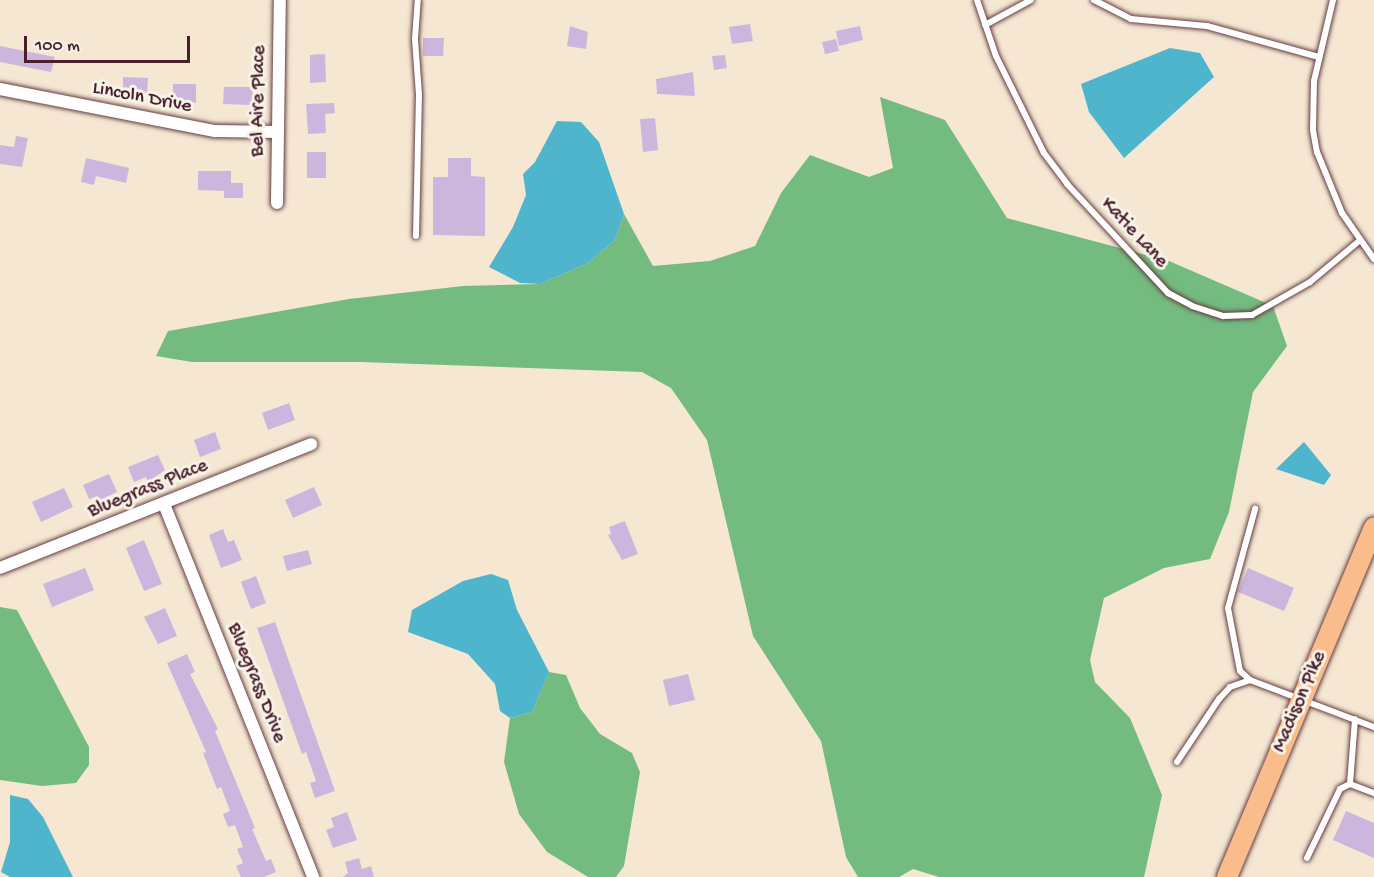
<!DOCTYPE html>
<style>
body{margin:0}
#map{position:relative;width:1374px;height:877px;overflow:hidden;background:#f5e7d2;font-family:"Gochi Hand",sans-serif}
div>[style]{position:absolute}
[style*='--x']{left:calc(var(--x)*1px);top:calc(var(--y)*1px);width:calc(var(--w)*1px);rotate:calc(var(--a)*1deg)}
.forest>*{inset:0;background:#74bb7f}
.water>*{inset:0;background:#4eb5cd}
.building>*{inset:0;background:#ccb6de}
.roads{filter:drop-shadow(0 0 2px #643d44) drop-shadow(0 0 2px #643d44)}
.service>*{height:6px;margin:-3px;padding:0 3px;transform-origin:3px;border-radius:3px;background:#fff}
.minor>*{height:12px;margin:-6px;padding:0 6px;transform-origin:6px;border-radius:6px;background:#fff}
.primary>*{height:20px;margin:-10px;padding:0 10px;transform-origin:10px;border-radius:10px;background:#f9bc8a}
span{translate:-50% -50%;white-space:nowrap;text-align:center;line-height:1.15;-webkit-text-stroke:6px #f7f3e8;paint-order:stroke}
.street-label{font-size:20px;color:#4a1f2b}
.scale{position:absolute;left:24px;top:36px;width:166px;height:27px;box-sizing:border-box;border:3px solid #4a1f2b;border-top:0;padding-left:8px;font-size:18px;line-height:21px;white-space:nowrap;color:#4a1f2b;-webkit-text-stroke:4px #f7f3e8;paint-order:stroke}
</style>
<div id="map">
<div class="forest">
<div style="clip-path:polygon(880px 97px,945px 120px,1007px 218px,1169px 261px,1273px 306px,1287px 346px,1253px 392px,1229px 512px,1210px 559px,1164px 568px,1104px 598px,1090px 660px,1095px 682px,1130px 718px,1162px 795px,1144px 877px,939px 877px,913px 869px,899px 877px,858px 877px,846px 857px,821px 741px,753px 636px,707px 440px,671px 388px,642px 372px,361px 362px,192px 362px,156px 356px,168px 331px,349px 299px,463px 286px,540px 284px,588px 263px,615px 240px,624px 214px,653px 266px,710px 261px,755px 246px,781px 193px,810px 155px,869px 177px,893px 168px)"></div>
<div style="clip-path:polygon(0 607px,17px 610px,89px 747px,89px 765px,76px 783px,42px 786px,0 780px)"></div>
<div style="clip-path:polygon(549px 672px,566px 675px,580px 708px,600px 734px,632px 753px,640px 772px,624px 866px,616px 877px,588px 877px,547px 852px,519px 814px,504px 762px,510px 718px,532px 712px)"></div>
</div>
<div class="water">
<div style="clip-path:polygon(1170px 48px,1200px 53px,1214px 77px,1124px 158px,1089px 112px,1081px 84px)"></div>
<div style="clip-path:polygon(557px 121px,581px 122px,599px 142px,624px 214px,615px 240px,588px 263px,540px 284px,520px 283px,489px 267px,513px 227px,526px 195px,523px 174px,535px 162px)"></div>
<div style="clip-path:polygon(1304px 442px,1331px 475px,1324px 485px,1276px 469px)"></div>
<div style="clip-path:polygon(491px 574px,508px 580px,517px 610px,549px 672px,532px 712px,510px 718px,500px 711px,495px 684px,468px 654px,408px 632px,412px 610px,463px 581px)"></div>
<div style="clip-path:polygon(10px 795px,28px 799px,43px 817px,73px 877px,10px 877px,1px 872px,10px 842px)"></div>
</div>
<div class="building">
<div style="clip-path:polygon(750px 24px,753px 41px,732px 44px,729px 27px)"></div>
<div style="clip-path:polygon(570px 26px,588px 32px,586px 49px,567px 46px)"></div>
<div style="clip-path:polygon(860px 26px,863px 40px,839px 46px,836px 31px)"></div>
<div style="clip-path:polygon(423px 38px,444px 38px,443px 56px,423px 56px)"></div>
<div style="clip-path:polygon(836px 39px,839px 51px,825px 54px,822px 42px)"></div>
<div style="clip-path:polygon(0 46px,55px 57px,51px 72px,0 62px)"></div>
<div style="clip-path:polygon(325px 54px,326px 82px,310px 83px,310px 55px)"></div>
<div style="clip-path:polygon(725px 55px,727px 68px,714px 70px,712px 56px)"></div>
<div style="clip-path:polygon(693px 72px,695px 96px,657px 94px,656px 79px)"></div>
<div style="clip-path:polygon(123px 77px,148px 78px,147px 95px,123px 93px)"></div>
<div style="clip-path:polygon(173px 84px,196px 84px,196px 103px,173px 100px)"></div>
<div style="clip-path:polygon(224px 87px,253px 87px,252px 105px,223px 104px)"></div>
<div style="clip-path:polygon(334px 103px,335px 113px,325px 114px,326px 133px,308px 134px,306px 104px)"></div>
<div style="clip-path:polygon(655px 118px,658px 150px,643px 152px,640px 119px)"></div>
<div style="clip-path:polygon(16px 136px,28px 138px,22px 167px,0 164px,0 145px,14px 147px)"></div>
<div style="clip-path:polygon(307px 152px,326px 152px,326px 178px,307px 178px)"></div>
<div style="clip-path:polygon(86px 158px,129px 168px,126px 183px,96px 176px,94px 185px,81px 182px)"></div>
<div style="clip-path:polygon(448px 158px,471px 158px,471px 176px,485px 177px,485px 236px,433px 235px,433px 177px,448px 177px)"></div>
<div style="clip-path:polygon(198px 171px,231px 171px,231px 183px,243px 183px,243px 198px,224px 198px,224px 191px,198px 190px)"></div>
<div style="clip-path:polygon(289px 403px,295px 420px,268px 430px,262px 413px)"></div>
<div style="clip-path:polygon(215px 432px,221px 449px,200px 457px,194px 440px)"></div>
<div style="clip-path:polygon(158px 455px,165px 470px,148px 482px,146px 477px,134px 482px,128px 467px)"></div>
<div style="clip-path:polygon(109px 474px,117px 492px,100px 500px,97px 496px,89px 499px,83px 485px)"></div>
<div style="clip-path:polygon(314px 487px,322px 505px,293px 518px,285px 500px)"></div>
<div style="clip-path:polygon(64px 488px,73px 507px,41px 522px,32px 502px)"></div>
<div style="clip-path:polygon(625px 521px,638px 554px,622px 560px,608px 535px,611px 534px,609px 527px)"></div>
<div style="clip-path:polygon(223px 529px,228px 542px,234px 540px,242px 560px,221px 568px,209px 535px)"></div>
<div style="clip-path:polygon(144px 540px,162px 584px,144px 591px,126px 548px)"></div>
<div style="clip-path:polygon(308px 550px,312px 564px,287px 571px,283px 556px)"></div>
<div style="clip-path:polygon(85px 568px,94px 590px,52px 607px,43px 584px)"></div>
<div style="clip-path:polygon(1248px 568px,1294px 588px,1284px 611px,1238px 592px)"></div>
<div style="clip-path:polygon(256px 576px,266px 603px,251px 609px,241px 582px)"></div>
<div style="clip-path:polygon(165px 608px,177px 636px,158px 644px,144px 617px)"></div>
<div style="clip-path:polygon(275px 622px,335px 791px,315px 798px,310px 783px,316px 781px,306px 752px,302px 754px,257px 628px)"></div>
<div style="clip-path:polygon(187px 654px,195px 672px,190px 674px,218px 729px,215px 731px,255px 828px,252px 829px,266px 861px,271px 859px,276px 872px,264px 877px,241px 877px,236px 866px,243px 863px,237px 849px,243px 847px,235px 825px,228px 827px,223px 814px,230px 811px,221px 787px,217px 789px,203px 753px,206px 752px,167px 663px)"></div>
<div style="clip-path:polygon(688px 674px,695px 700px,669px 706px,663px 680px)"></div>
<div style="clip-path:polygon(1346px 811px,1374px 823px,1374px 858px,1333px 840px)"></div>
<div style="clip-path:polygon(347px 812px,357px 840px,333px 848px,326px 830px,334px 827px,331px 818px)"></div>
<div style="clip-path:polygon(359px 858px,362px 869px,371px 866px,374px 877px,343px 877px,348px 873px,345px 862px)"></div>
</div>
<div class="roads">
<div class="service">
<div style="--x:977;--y:0;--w:59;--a:71.3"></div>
<div style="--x:996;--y:56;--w:108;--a:63.7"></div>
<div style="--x:1044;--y:153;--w:39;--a:53"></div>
<div style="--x:1067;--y:184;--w:149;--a:47.2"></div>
<div style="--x:1168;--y:293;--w:27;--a:28"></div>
<div style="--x:1192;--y:306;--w:33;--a:18"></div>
<div style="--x:1223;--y:316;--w:29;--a:-2"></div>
<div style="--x:1252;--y:315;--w:67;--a:-29.6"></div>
<div style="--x:1310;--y:282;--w:64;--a:-39.9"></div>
<div style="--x:1094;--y:0;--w:42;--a:27.2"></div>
<div style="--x:1131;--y:19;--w:76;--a:5.3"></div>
<div style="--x:1207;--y:26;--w:116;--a:15.5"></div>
<div style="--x:1333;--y:0;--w:83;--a:103.2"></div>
<div style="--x:1314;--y:81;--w:49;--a:91.2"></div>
<div style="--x:1313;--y:130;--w:22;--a:80"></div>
<div style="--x:1317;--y:152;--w:66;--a:67.7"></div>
<div style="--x:1342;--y:213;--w:56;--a:55.2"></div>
<div style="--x:985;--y:25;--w:52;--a:-28.5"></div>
<div style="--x:416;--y:236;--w:141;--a:-88.8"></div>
<div style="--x:419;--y:95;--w:56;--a:-94.1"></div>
<div style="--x:415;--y:39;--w:39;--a:-86"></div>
<div style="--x:1250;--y:680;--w:13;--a:-138"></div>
<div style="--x:1240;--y:671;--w:64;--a:-100.8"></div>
<div style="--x:1228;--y:608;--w:103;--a:-74.7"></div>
<div style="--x:1177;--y:762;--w:76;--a:-56.3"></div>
<div style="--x:1219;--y:699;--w:16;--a:-47"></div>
<div style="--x:1230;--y:687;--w:21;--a:-19"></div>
<div style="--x:1250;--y:680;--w:133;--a:20.8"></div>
<div style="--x:1350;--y:784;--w:65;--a:-85.6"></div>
<div style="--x:1307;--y:858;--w:76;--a:-64.4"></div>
<div style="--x:1340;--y:789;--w:11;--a:-27"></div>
<div style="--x:1350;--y:784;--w:26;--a:21"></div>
</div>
<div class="minor">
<div style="--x:0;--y:89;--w:219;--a:11.1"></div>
<div style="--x:215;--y:131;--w:63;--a:0.9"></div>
<div style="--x:277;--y:203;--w:203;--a:-89.2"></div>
<div style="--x:164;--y:504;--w:402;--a:68.2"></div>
<div style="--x:0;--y:568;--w:335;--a:-21.7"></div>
</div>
<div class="primary">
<div style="--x:1227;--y:877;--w:379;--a:-67.2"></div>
</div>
</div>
<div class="street-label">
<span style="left:142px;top:98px;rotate:11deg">Lincoln Drive</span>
<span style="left:259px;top:101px;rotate:-89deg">Bel Aire Place</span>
<span style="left:1134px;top:233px;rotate:47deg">Katie Lane</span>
<span style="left:148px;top:489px;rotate:-22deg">Bluegrass Place</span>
<span style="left:256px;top:683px;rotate:68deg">Bluegrass Drive</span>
<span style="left:1300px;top:702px;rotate:-67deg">Madison Pike</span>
</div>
<div class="scale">100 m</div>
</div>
